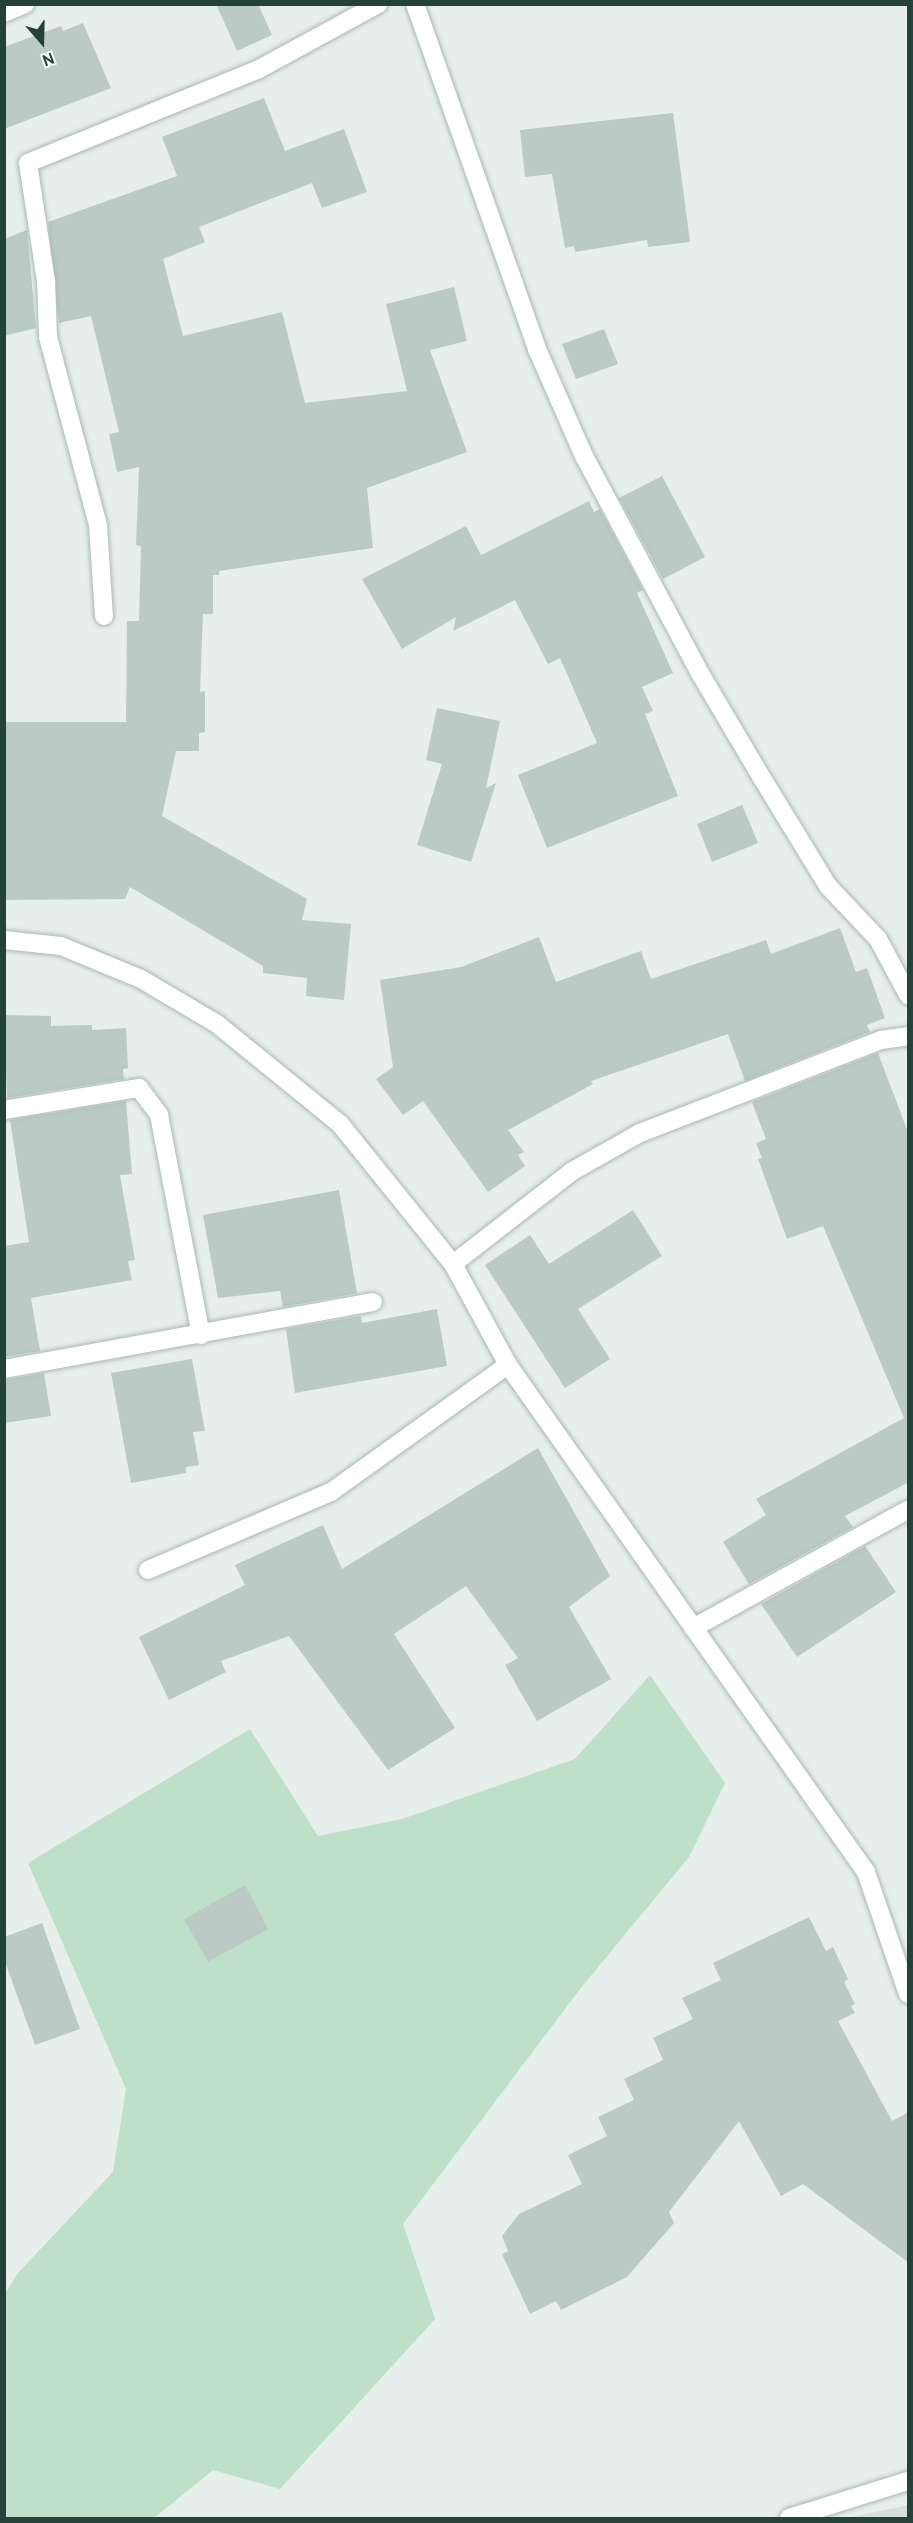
<!DOCTYPE html>
<style>
body{margin:0}
#map{position:relative;width:913px;height:2523px;overflow:hidden;background:#e6efeb;font-family:Cabin,sans-serif}
div>[style]{position:absolute}
[style*='--x']{left:calc(var(--x)*1px);top:calc(var(--y)*1px);width:calc(var(--w)*1px);rotate:calc(var(--a)*1deg)}
.built>*{inset:0;background:#d4dfda}
.green>*{inset:0;background:#bfe0c8}
.building>*{inset:0;background:#bbcac4}
.roads{filter:drop-shadow(0 0 2px #a8b8b2) drop-shadow(0 0 2px #a8b8b2)}
.minor>*{height:18px;margin:-9px;padding:0 9px;transform-origin:9px;border-radius:9px;background:#fff}
span{translate:-50% -50%;white-space:nowrap;text-align:center;line-height:1.15;-webkit-text-stroke:4.5px #f7fbf9;paint-order:stroke}
.frame{position:absolute;inset:0;border:6px solid #24423a;pointer-events:none}
.north{position:absolute;left:12px;top:12px;width:60px;height:60px;-webkit-text-stroke:4px #f7fbf9;paint-order:stroke;rotate:160deg;font-size:16px;font-weight:700;line-height:24px;text-align:center;color:#24423a}
.north::after{content:'';display:block;margin:auto;width:21px;height:27px;background:#24423a;clip-path:polygon(50% 0,100% 100%,50% 72%,0 100%)}
</style>
<div id="map">
<div class="built">
<div style="clip-path:polygon(908px 2505px,908px 2518px,848px 2518px)"></div>
</div>
<div class="green">
<div style="clip-path:polygon(650px 1675px,725px 1783px,689px 1857px,580px 1989px,403px 2224px,435px 2319px,280px 2489px,213px 2470px,154px 2518px,5px 2518px,4px 2295px,17px 2274px,113px 2172px,126px 2089px,28px 1863px,250px 1729px,318px 1836px,402px 1819px,575px 1759px)"></div>
</div>
<div class="building">
<div style="clip-path:polygon(216px 4px,258px 4px,272px 35px,237px 51px)"></div>
<div style="clip-path:polygon(83px 23px,111px 88px,4px 129px,4px 47px,61px 26px,63px 31px)"></div>
<div style="clip-path:polygon(264px 98px,285px 151px,344px 129px,367px 192px,322px 208px,312px 183px,199px 227px,205px 242px,163px 259px,183px 336px,282px 312px,305px 403px,407px 391px,386px 304px,454px 287px,467px 341px,430px 350px,467px 452px,367px 488px,373px 548px,219px 571px,219px 575px,213px 575px,213px 614px,203px 614px,200px 692px,205px 691px,205px 732px,199px 733px,199px 751px,176px 751px,162px 816px,307px 899px,302px 920px,351px 924px,344px 1000px,306px 996px,307px 978px,263px 973px,263px 966px,130px 887px,125px 899px,5px 900px,5px 722px,126px 722px,127px 621px,139px 621px,141px 546px,136px 545px,139px 467px,117px 472px,109px 434px,119px 432px,91px 316px,59px 323px,48px 222px,177px 176px,162px 137px)"></div>
<div style="clip-path:polygon(673px 113px,690px 242px,648px 247px,647px 240px,575px 252px,574px 246px,565px 248px,552px 174px,525px 177px,520px 130px)"></div>
<div style="clip-path:polygon(27px 230px,36px 328px,4px 336px,4px 239px)"></div>
<div style="clip-path:polygon(604px 329px,618px 364px,576px 379px,562px 344px)"></div>
<div style="clip-path:polygon(662px 476px,705px 557px,663px 579px,619px 498px)"></div>
<div style="clip-path:polygon(589px 501px,594px 512px,600px 509px,643px 590px,637px 593px,673px 673px,642px 687px,653px 711px,645px 714px,678px 796px,547px 848px,518px 775px,597px 743px,560px 658px,548px 664px,515px 600px,453px 631px,456px 617px,402px 649px,362px 579px,466px 526px,481px 555px)"></div>
<div style="clip-path:polygon(437px 708px,500px 721px,486px 788px,496px 783px,471px 862px,417px 845px,442px 764px,426px 760px)"></div>
<div style="clip-path:polygon(742px 805px,758px 843px,712px 862px,697px 824px)"></div>
<div style="clip-path:polygon(840px 928px,856px 972px,867px 968px,885px 1018px,867px 1025px,870px 1032px,745px 1081px,728px 1034px,591px 1081px,593px 1084px,508px 1130px,524px 1152px,518px 1155px,525px 1166px,488px 1192px,423px 1101px,403px 1115px,376px 1079px,393px 1067px,380px 980px,461px 967px,539px 937px,556px 982px,641px 951px,651px 979px,766px 940px,771px 954px)"></div>
<div style="clip-path:polygon(4px 1015px,51px 1016px,51px 1026px,92px 1025px,92px 1030px,126px 1028px,128px 1068px,123px 1069px,124px 1079px,7px 1098px)"></div>
<div style="clip-path:polygon(878px 1053px,909px 1135px,909px 1482px,845px 1516px,853px 1527px,749px 1584px,723px 1542px,766px 1515px,756px 1499px,904px 1418px,823px 1226px,787px 1239px,758px 1159px,762px 1158px,756px 1143px,766px 1139px,752px 1102px)"></div>
<div style="clip-path:polygon(126px 1101px,132px 1174px,120px 1175px,135px 1260px,128px 1261px,132px 1280px,31px 1298px,40px 1351px,4px 1357px,4px 1246px,29px 1242px,10px 1120px)"></div>
<div style="clip-path:polygon(339px 1190px,357px 1293px,283px 1307px,280px 1291px,218px 1298px,203px 1215px)"></div>
<div style="clip-path:polygon(633px 1210px,662px 1256px,578px 1309px,610px 1359px,565px 1388px,485px 1265px,530px 1235px,549px 1264px)"></div>
<div style="clip-path:polygon(437px 1309px,447px 1366px,295px 1393px,286px 1329px,361px 1316px,362px 1323px)"></div>
<div style="clip-path:polygon(192px 1359px,205px 1431px,193px 1432px,199px 1465px,186px 1467px,186px 1473px,131px 1483px,111px 1373px)"></div>
<div style="clip-path:polygon(44px 1373px,51px 1416px,4px 1423px,4px 1380px)"></div>
<div style="clip-path:polygon(538px 1448px,610px 1576px,569px 1607px,611px 1679px,537px 1721px,505px 1665px,518px 1658px,466px 1586px,394px 1634px,455px 1728px,388px 1770px,289px 1636px,221px 1661px,226px 1672px,169px 1700px,139px 1637px,245px 1585px,235px 1565px,323px 1525px,342px 1569px)"></div>
<div style="clip-path:polygon(865px 1546px,896px 1592px,797px 1657px,761px 1604px)"></div>
<div style="clip-path:polygon(245px 1885px,268px 1929px,208px 1962px,184px 1919px)"></div>
<div style="clip-path:polygon(809px 1917px,826px 1951px,833px 1947px,848px 1979px,844px 1982px,855px 2004px,851px 2006px,855px 2013px,838px 2021px,892px 2121px,909px 2112px,909px 2263px,803px 2184px,781px 2196px,739px 2121px,669px 2212px,674px 2223px,627px 2277px,561px 2310px,556px 2301px,530px 2314px,502px 2254px,508px 2251px,502px 2236px,519px 2214px,582px 2184px,568px 2155px,607px 2136px,598px 2117px,634px 2100px,624px 2079px,663px 2060px,653px 2038px,693px 2019px,682px 1998px,721px 1980px,713px 1963px)"></div>
<div style="clip-path:polygon(42px 1923px,80px 2029px,35px 2045px,4px 1959px,4px 1937px)"></div>
</div>
<div class="roads">
<div class="minor">
<div style="--x:415;--y:4;--w:366;--a:70.5"></div>
<div style="--x:537;--y:349;--w:117;--a:66.3"></div>
<div style="--x:584;--y:456;--w:248;--a:61.9"></div>
<div style="--x:701;--y:675;--w:120;--a:59.4"></div>
<div style="--x:762;--y:778;--w:127;--a:58.6"></div>
<div style="--x:828;--y:886;--w:73;--a:46.7"></div>
<div style="--x:878;--y:939;--w:64;--a:61.8"></div>
<div style="--x:4;--y:13;--w:23;--a:-23"></div>
<div style="--x:104;--y:616;--w:91;--a:-93.8"></div>
<div style="--x:98;--y:525;--w:195;--a:-104.9"></div>
<div style="--x:48;--y:337;--w:56;--a:-92"></div>
<div style="--x:46;--y:281;--w:119;--a:-98.7"></div>
<div style="--x:28;--y:163;--w:249;--a:-22.1"></div>
<div style="--x:259;--y:69;--w:136;--a:-28.6"></div>
<div style="--x:4;--y:940;--w:57;--a:6"></div>
<div style="--x:61;--y:946;--w:87;--a:22.4"></div>
<div style="--x:141;--y:979;--w:88;--a:30.6"></div>
<div style="--x:217;--y:1024;--w:159;--a:39.1"></div>
<div style="--x:340;--y:1124;--w:180;--a:51.1"></div>
<div style="--x:453;--y:1264;--w:115;--a:61.4"></div>
<div style="--x:508;--y:1365;--w:621;--a:54.77"></div>
<div style="--x:866;--y:1872;--w:129;--a:71"></div>
<div style="--x:4;--y:1110;--w:137;--a:-9.3"></div>
<div style="--x:139;--y:1088;--w:34;--a:53"></div>
<div style="--x:159;--y:1115;--w:224;--a:79.2"></div>
<div style="--x:453;--y:1264;--w:150;--a:-37.9"></div>
<div style="--x:571;--y:1172;--w:79;--a:-29.5"></div>
<div style="--x:640;--y:1133;--w:258;--a:-21.1"></div>
<div style="--x:881;--y:1040;--w:27;--a:-8"></div>
<div style="--x:4;--y:1369;--w:375;--a:-10.3"></div>
<div style="--x:148;--y:1570;--w:199;--a:-23.1"></div>
<div style="--x:331;--y:1492;--w:218;--a:-35.7"></div>
<div style="--x:693;--y:1628;--w:245;--a:-28.8"></div>
<div style="--x:789;--y:2518;--w:125;--a:-17.3"></div>
</div>
</div>
<div class="frame"></div>
<div class="north">N</div>
</div>
